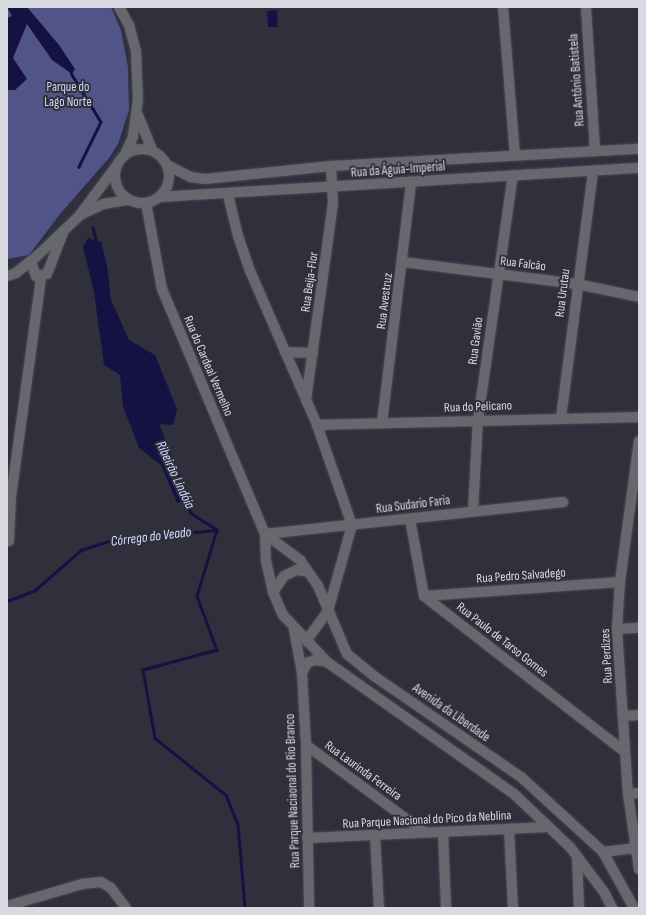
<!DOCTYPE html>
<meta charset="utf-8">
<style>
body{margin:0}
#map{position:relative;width:646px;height:915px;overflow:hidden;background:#2f303c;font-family:"Sofia Sans Condensed",sans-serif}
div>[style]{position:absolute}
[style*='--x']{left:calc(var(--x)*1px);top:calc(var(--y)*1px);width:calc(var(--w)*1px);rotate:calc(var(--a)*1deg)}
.green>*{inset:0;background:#515486}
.water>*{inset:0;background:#161143}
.stream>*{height:2.5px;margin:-1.25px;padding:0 1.25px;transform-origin:1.25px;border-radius:1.25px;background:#161143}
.roads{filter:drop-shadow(0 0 1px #4a4b56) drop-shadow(0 0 1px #4a4b56)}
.minor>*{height:10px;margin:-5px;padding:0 5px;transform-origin:5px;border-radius:5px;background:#67686e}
.minor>.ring{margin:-5px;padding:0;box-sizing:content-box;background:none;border:10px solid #67686e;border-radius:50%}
span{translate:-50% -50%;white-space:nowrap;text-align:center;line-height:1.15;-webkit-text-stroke:4px #2f303c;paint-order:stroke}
.street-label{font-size:13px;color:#d9d9e1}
.park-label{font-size:13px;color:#d1d5f7}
.water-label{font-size:14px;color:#d7dafd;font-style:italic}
.frame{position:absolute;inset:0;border:8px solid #d9d9e1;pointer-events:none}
</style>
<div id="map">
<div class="green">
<div style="clip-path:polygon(7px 7px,111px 7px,121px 30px,128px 67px,129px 110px,118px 144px,109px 158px,60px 214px,29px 255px,7px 259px)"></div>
</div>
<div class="water">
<div style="clip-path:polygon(7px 7px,27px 7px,59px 45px,75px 69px,72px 74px,52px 60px,27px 24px,13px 58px,27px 79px,15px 90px,7px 90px,7px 18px,12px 16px)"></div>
<div style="clip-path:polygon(277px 10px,278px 27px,268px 27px,267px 11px)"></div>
<div style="clip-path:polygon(88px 238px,101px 242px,107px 266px,111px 300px,129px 340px,155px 355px,177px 409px,173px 425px,159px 424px,189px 498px,177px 503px,161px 465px,139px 448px,123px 406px,120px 375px,104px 365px,94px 292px,83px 247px)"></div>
</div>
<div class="stream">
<div style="--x:71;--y:73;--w:57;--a:58.5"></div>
<div style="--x:101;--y:122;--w:50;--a:116.1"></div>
<div style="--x:93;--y:227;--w:17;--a:77"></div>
<div style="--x:184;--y:498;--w:17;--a:65"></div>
<div style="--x:191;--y:513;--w:31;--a:33"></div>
<div style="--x:217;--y:530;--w:69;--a:106.9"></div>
<div style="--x:197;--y:596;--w:58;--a:69.7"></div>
<div style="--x:217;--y:650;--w:77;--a:164.9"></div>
<div style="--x:143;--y:670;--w:69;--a:80"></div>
<div style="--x:155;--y:738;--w:91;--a:38.8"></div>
<div style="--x:226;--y:795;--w:31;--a:68"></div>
<div style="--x:238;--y:824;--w:84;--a:85.2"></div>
<div style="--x:7;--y:601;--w:30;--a:-21"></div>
<div style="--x:35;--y:590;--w:61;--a:-41"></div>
<div style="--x:81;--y:550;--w:36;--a:-18"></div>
<div style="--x:115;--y:539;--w:102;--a:-5"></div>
</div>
<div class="roads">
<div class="minor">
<div style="--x:119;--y:7;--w:21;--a:61"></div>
<div style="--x:129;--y:25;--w:27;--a:75"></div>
<div style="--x:136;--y:51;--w:49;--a:87.7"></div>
<div style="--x:138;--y:100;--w:37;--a:98"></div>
<div style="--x:133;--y:137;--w:19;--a:115"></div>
<div style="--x:503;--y:7;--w:148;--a:85.4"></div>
<div style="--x:586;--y:7;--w:144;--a:86.4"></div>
<div style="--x:138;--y:115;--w:38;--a:68"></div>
<div class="ring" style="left:115px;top:149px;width:44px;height:44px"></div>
<div style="--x:167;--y:165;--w:27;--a:27"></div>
<div style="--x:191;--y:177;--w:14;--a:8"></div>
<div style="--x:205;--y:179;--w:127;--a:-5.9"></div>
<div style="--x:331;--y:166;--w:308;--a:-3.2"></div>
<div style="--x:228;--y:195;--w:42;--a:76.3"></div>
<div style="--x:238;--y:236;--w:39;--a:71"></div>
<div style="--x:251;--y:273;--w:166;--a:66.5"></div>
<div style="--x:317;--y:425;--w:106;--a:70.7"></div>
<div style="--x:352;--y:525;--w:89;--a:105.6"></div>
<div style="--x:328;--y:611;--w:37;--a:126"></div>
<div style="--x:160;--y:197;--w:480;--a:-3.5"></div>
<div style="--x:146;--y:203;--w:87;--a:79.5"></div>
<div style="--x:162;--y:289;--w:266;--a:67.2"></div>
<div style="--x:265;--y:534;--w:26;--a:88"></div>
<div style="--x:266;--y:560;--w:33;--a:78"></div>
<div style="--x:273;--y:592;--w:25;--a:67"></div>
<div style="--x:283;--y:615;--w:64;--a:46.9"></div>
<div style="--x:327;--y:662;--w:228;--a:35.2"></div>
<div style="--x:513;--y:793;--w:79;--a:43.5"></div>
<div style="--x:570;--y:847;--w:56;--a:52.9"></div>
<div style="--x:604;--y:892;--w:18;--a:63"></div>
<div style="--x:82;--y:214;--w:23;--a:-25"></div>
<div style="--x:103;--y:204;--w:26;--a:-9"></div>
<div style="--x:31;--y:261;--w:16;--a:72"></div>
<div style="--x:36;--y:276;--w:11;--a:-10"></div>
<div style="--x:47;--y:274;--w:44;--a:-68.7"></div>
<div style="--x:403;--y:262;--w:175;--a:7.2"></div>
<div style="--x:577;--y:284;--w:63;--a:11.8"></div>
<div style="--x:7;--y:276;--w:9;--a:-18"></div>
<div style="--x:16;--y:273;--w:26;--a:-39"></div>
<div style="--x:36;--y:257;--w:59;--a:-43.6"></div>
<div style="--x:79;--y:216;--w:64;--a:-53.3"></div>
<div style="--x:285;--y:352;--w:28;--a:2"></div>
<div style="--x:306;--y:400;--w:198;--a:-82.2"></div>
<div style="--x:333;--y:204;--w:38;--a:-93"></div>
<div style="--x:561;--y:418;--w:249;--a:-82.6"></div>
<div style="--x:382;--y:423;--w:243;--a:-83.1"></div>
<div style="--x:317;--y:425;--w:322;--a:-1.4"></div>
<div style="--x:639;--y:441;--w:142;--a:97.7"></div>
<div style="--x:620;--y:582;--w:47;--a:93.7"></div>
<div style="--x:617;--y:629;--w:165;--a:86.2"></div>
<div style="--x:628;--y:794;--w:76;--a:81.7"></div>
<div style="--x:473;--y:511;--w:91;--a:-86.9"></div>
<div style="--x:478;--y:420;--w:247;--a:-81.9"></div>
<div style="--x:410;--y:519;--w:78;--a:79.7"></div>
<div style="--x:424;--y:596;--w:254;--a:37.8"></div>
<div style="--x:265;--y:534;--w:44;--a:36.6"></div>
<div style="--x:300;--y:560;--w:32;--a:55"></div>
<div style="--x:318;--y:586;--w:74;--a:66.9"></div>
<div style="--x:347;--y:654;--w:35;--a:39"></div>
<div style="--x:374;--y:676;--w:178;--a:34.5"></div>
<div style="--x:521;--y:777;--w:111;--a:42.4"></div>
<div style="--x:603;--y:852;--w:64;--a:61"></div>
<div style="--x:265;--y:534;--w:300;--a:-6.1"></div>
<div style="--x:9;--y:541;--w:44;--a:-87.4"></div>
<div style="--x:11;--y:497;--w:222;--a:-82.2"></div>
<div style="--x:273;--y:592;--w:19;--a:-55"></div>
<div style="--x:284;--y:576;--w:14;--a:-25"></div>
<div style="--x:297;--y:570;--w:11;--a:10"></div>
<div style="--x:424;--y:596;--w:196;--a:-4.1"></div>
<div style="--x:294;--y:629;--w:45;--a:79.7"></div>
<div style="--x:302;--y:673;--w:72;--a:86.8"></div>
<div style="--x:306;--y:745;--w:163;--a:88.9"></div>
<div style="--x:617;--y:629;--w:22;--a:-3"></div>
<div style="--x:302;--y:673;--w:11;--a:-63"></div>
<div style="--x:307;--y:663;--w:9;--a:-21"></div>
<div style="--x:315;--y:660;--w:12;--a:9"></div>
<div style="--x:624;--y:716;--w:15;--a:-4"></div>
<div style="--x:306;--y:745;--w:147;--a:36.4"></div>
<div style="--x:628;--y:794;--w:11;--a:-5"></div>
<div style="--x:509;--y:829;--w:79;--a:87.1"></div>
<div style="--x:443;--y:832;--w:76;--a:87.7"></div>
<div style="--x:375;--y:835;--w:73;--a:86.9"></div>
<div style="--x:307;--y:838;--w:242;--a:-2.6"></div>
<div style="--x:603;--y:852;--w:33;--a:-7"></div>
<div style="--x:577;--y:856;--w:52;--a:87.8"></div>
<div style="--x:7;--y:906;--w:78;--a:-16.3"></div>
<div style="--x:82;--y:884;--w:19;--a:-6"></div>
<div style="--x:101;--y:882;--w:12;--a:31"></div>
<div style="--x:111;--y:888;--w:25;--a:53"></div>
</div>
</div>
<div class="street-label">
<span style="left:577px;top:80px;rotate:-94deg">Rua Antônio Batistela</span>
<span style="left:398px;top:170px;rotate:-4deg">Rua da Águia-Imperial</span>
<span style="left:523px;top:264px;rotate:7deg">Rua Falcão</span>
<span style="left:310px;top:282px;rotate:-82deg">Rua Beija-Flor</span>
<span style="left:563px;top:293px;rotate:-83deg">Rua Urutau</span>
<span style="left:385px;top:301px;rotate:-83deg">Rua Avestruz</span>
<span style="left:476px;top:341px;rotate:-83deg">Rua Gavião</span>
<span style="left:208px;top:366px;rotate:67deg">Rua do Cardeal Vermelho</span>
<span style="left:478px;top:407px;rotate:-2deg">Rua do Pelicano</span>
<span style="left:413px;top:505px;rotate:-7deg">Rua Sudario Faria</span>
<span style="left:521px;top:576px;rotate:-4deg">Rua Pedro Salvadego</span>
<span style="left:502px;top:640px;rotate:38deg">Rua Paulo de Tarso Gomes</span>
<span style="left:607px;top:656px;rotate:-93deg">Rua Perdizes</span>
<span style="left:451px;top:713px;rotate:35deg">Avenida da Liberdade</span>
<span style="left:363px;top:771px;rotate:36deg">Rua Laurinda Ferreira</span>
<span style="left:293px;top:791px;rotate:-92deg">Rua Parque Naciaonal do Rio Branco</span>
<span style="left:427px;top:820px;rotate:-3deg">Rua Parque Nacional do Pico da Neblina</span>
</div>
<div class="park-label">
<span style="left:68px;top:95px">Parque do<br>Lago Norte</span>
</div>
<div class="water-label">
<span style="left:175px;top:475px;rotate:65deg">Ribeirão Lindóia</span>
<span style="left:151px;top:537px;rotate:-7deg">Córrego do Veado</span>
</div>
<div class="frame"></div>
</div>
